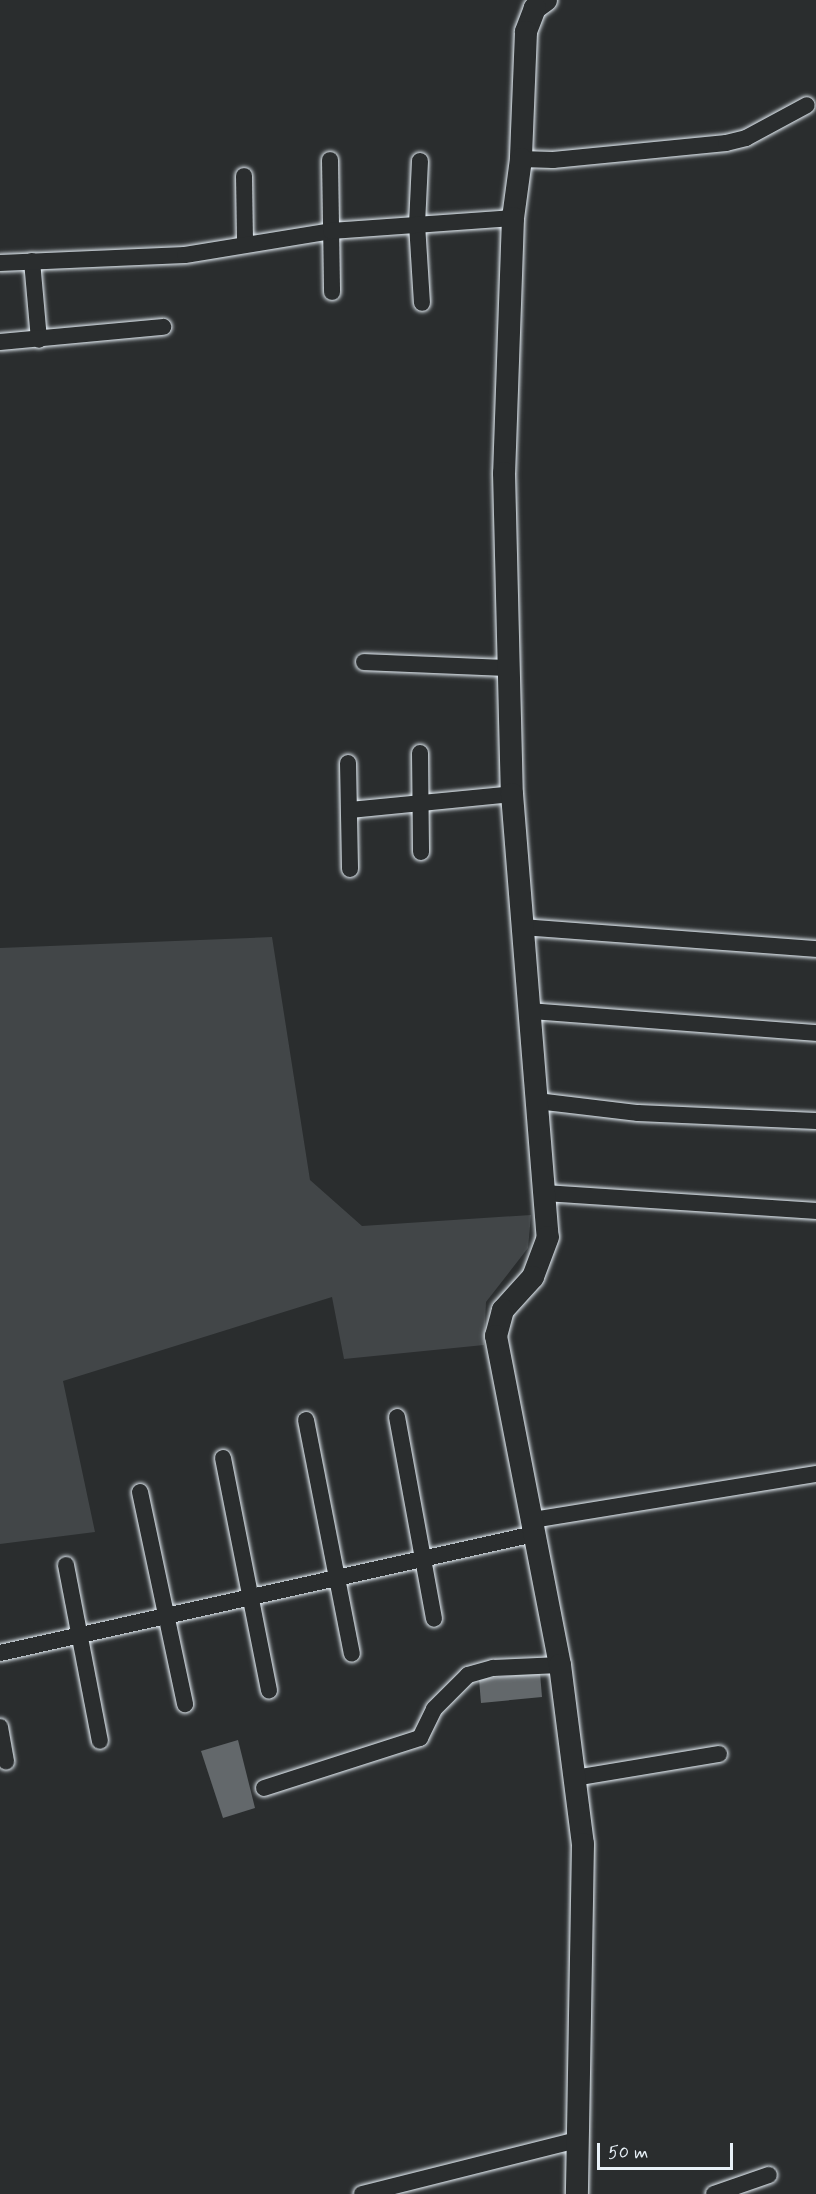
<!DOCTYPE html>
<style>
body{margin:0}
#map{position:relative;width:816px;height:2194px;overflow:hidden;background:#2a2d2e;font-family:Mynerve,sans-serif}
div>[style]{position:absolute}
[style*='--x']{left:calc(var(--x)*1px);top:calc(var(--y)*1px);width:calc(var(--w)*1px);rotate:calc(var(--a)*1deg)}
.green>*{inset:0;background:#424648}
.water>*{inset:0;background:#63686b}
.roads{filter:drop-shadow(0 0 2px #e8f1f8) drop-shadow(0 0 2px #e8f1f8)}
.street>*{height:16px;margin:-8px;padding:0 8px;transform-origin:8px;border-radius:8px;background:#2a2d2e}
.secondary>*{height:22px;margin:-11px;padding:0 11px;transform-origin:11px;border-radius:11px;background:#2a2d2e}
span{translate:-50% -50%;white-space:nowrap;text-align:center;line-height:1.15;-webkit-text-stroke:6px #2a2d2e;paint-order:stroke}
.scale{position:absolute;left:597px;top:2143px;width:136px;height:27px;box-sizing:border-box;border:3px solid #e8f1f8;border-top:0;padding-left:8px;font-size:18px;line-height:21px;white-space:nowrap;color:#e8f1f8;-webkit-text-stroke:4px #2a2d2e;paint-order:stroke}
</style>
<div id="map">
<div class="green">
<div style="clip-path:polygon(272px 937px,310px 1180px,362px 1226px,531px 1215px,528px 1248px,486px 1302px,484px 1345px,344px 1359px,332px 1297px,63px 1381px,95px 1532px,0 1544px,0 948px)"></div>
</div>
<div class="water">
<div style="clip-path:polygon(540px 1673px,542px 1697px,481px 1703px,479px 1679px)"></div>
<div style="clip-path:polygon(238px 1740px,255px 1808px,223px 1818px,201px 1751px)"></div>
</div>
<div class="roads">
<div class="street">
<div style="--x:521;--y:159;--w:32;--a:2"></div>
<div style="--x:553;--y:160;--w:174;--a:-5.6"></div>
<div style="--x:726;--y:143;--w:21;--a:-14"></div>
<div style="--x:746;--y:138;--w:69;--a:-28.4"></div>
<div style="--x:330;--y:160;--w:132;--a:89.1"></div>
<div style="--x:420;--y:161;--w:63;--a:92.7"></div>
<div style="--x:417;--y:224;--w:79;--a:86.4"></div>
<div style="--x:244;--y:176;--w:67;--a:89.1"></div>
<div style="--x:32;--y:261;--w:79;--a:84.9"></div>
<div style="--x:0;--y:263;--w:185;--a:-2.5"></div>
<div style="--x:185;--y:255;--w:148;--a:-9.3"></div>
<div style="--x:331;--y:231;--w:182;--a:-4.1"></div>
<div style="--x:0;--y:342;--w:164;--a:-5.3"></div>
<div style="--x:364;--y:662;--w:146;--a:2.4"></div>
<div style="--x:420;--y:753;--w:99;--a:89.4"></div>
<div style="--x:348;--y:763;--w:106;--a:88.9"></div>
<div style="--x:350;--y:810;--w:163;--a:-5.6"></div>
<div style="--x:523;--y:927;--w:294;--a:4.3"></div>
<div style="--x:530;--y:1011;--w:287;--a:4.4"></div>
<div style="--x:537;--y:1101;--w:102;--a:6.8"></div>
<div style="--x:638;--y:1113;--w:178;--a:2.6"></div>
<div style="--x:545;--y:1193;--w:272;--a:3.8"></div>
<div style="--x:397;--y:1417;--w:205;--a:79.6"></div>
<div style="--x:306;--y:1420;--w:238;--a:78.9"></div>
<div style="--x:223;--y:1458;--w:237;--a:78.8"></div>
<div style="--x:140;--y:1492;--w:217;--a:78"></div>
<div style="--x:532;--y:1520;--w:288;--a:-9.2"></div>
<div style="--x:66;--y:1565;--w:179;--a:79.1"></div>
<div style="--x:0;--y:1653;--w:547;--a:-12.56"></div>
<div style="--x:0;--y:1727;--w:35;--a:80"></div>
<div style="--x:574;--y:1778;--w:147;--a:-9.4"></div>
<div style="--x:264;--y:1788;--w:164;--a:-17.8"></div>
<div style="--x:420;--y:1738;--w:32;--a:-64"></div>
<div style="--x:434;--y:1709;--w:48;--a:-45"></div>
<div style="--x:468;--y:1675;--w:26;--a:-16"></div>
<div style="--x:493;--y:1668;--w:67;--a:-2.6"></div>
<div style="--x:362;--y:2194;--w:222;--a:-14.1"></div>
<div style="--x:714;--y:2194;--w:58;--a:-19.1"></div>
</div>
<div class="secondary">
<div style="--x:546;--y:0;--w:14;--a:144"></div>
<div style="--x:535;--y:8;--w:26;--a:111"></div>
<div style="--x:526;--y:32;--w:127;--a:92.3"></div>
<div style="--x:521;--y:159;--w:60;--a:97.7"></div>
<div style="--x:513;--y:218;--w:255;--a:92"></div>
<div style="--x:504;--y:473;--w:321;--a:88.6"></div>
<div style="--x:512;--y:794;--w:444;--a:85.4"></div>
<div style="--x:548;--y:1237;--w:43;--a:110.6"></div>
<div style="--x:533;--y:1277;--w:45;--a:132.3"></div>
<div style="--x:503;--y:1310;--w:27;--a:105"></div>
<div style="--x:496;--y:1336;--w:335;--a:79"></div>
<div style="--x:560;--y:1665;--w:180;--a:82.7"></div>
<div style="--x:583;--y:1844;--w:350;--a:91"></div>
</div>
</div>
<div class="scale">50 m</div>
</div>
